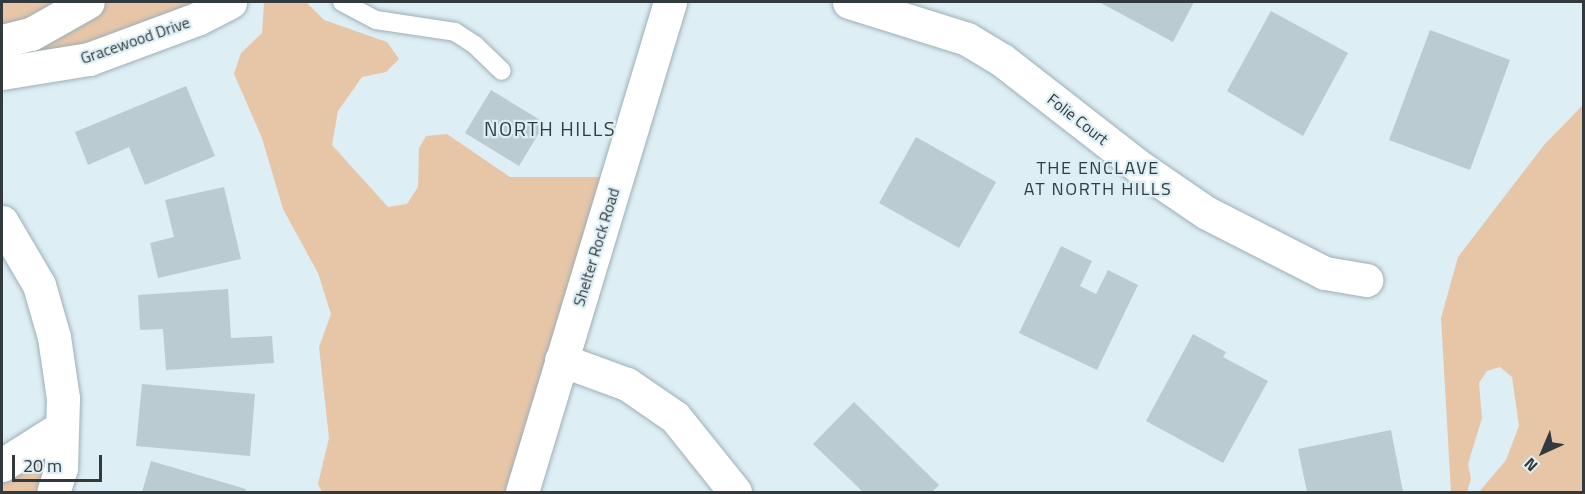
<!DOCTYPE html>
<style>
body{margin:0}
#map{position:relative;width:1585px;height:494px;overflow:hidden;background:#ddeef5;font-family:"Titillium Web",sans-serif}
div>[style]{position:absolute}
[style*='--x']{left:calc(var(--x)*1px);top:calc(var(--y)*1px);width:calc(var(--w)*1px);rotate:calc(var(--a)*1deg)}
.green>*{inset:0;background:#e7c6a8}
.building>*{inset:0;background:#bacbd1}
.roads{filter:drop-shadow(0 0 2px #9eafb5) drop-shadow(0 0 2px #9eafb5)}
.lane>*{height:18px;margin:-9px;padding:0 9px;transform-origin:9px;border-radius:9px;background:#fff}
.street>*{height:33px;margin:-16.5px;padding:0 16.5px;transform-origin:16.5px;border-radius:16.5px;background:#fff}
.secondary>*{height:33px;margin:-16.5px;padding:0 16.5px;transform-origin:16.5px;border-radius:16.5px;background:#fff}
span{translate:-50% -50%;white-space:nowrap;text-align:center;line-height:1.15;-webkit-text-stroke:4.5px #ddeef5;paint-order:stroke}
.street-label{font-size:16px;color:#333a3d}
.neighbourhood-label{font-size:18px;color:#303e44;letter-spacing:1.5px}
.quarter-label{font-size:20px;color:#303e44;letter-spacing:1.5px}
.frame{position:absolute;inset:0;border:3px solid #333a3d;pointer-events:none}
.north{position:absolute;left:1513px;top:422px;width:60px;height:60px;-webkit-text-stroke:4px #ddeef5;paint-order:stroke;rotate:224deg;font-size:16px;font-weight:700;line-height:24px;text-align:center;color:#333a3d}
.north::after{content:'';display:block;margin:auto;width:21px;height:27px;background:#333a3d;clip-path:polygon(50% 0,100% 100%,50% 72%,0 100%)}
.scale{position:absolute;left:12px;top:455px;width:90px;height:27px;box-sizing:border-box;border:3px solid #333a3d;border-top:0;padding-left:8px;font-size:18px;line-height:21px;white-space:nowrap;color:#333a3d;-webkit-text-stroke:4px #ddeef5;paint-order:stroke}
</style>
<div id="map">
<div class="green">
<div style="clip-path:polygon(2px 2px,230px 2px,2px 71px)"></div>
<div style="clip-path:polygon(264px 2px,306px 2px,324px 20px,387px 42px,399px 59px,386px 72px,362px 77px,338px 111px,332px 145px,388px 207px,407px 204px,418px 187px,419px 148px,426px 136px,447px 134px,510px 177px,617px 177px,522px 492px,322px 492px,318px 484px,329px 438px,319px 347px,331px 314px,318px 273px,283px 209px,262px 138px,234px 74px,241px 53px,262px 33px)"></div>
<div style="clip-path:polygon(1583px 105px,1583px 492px,1479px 492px,1506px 460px,1519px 426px,1512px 377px,1500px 367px,1487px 371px,1479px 383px,1482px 418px,1468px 464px,1471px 479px,1467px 492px,1451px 492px,1441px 318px,1458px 257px,1544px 145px)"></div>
<div style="clip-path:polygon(62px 427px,53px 492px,2px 492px,2px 465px)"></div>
</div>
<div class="building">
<div style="clip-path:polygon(1099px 2px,1194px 2px,1173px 42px)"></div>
<div style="clip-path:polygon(1271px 11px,1348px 53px,1303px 136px,1227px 91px)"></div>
<div style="clip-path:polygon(1430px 30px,1510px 60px,1470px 170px,1389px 140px)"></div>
<div style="clip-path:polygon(186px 86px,215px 156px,145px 185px,129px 147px,88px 165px,75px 132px)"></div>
<div style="clip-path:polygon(491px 90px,545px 123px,519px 166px,465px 133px)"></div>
<div style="clip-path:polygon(916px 137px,996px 182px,959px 248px,879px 203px)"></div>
<div style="clip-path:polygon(224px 187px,241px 259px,158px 278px,150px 243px,174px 237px,165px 200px)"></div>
<div style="clip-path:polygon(1061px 246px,1092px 261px,1080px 286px,1096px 294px,1108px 270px,1138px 285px,1097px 370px,1019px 333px)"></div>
<div style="clip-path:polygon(228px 289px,231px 338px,272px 336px,274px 363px,166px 370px,163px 329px,140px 330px,138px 295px)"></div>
<div style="clip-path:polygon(1193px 334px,1226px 352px,1223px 357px,1268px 381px,1223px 463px,1146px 421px)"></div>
<div style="clip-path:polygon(142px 384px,255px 394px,250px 456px,136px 446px)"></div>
<div style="clip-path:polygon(854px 402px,939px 485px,932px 492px,863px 492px,813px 444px)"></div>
<div style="clip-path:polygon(1391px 430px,1403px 492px,1307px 492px,1298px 449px)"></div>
<div style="clip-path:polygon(151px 461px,246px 489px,245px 492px,142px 492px)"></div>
</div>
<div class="roads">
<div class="lane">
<div style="--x:342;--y:2;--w:38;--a:28"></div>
<div style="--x:376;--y:20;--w:80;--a:8.6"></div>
<div style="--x:455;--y:32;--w:24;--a:33"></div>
<div style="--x:475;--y:45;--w:37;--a:44"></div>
</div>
<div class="street">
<div style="--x:849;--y:2;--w:124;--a:17.4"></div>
<div style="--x:967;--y:39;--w:41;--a:31"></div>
<div style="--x:1002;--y:60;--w:172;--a:37.9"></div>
<div style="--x:1138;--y:166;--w:83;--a:34.3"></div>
<div style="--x:1207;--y:213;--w:132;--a:27"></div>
<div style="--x:1325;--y:273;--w:42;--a:9.7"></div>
<div style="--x:2;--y:41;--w:30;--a:-14"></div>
<div style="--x:31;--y:34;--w:65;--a:-29.3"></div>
<div style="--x:2;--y:73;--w:88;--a:-9.1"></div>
<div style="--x:89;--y:59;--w:117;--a:-20.4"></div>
<div style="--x:199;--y:18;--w:35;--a:-27"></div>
<div style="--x:2;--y:222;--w:73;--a:59.6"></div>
<div style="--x:39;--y:285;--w:54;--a:73.9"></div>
<div style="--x:54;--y:337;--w:62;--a:81.6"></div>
<div style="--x:63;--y:398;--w:70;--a:91.6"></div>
<div style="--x:61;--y:468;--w:25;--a:108"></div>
<div style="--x:561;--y:360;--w:70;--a:20"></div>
<div style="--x:627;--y:384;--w:58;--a:34.5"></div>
<div style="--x:675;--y:417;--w:96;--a:51.3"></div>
<div style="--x:2;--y:465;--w:71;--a:-32.3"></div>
</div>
<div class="secondary">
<div style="--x:522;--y:492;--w:512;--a:-73.19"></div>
</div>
</div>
<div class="street-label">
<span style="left:135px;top:40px;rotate:-19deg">Gracewood Drive</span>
<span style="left:1078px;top:119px;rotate:38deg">Folie Court</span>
<span style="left:596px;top:247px;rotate:-73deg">Shelter Rock Road</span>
</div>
<div class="neighbourhood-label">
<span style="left:1098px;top:179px">THE ENCLAVE<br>AT NORTH HILLS</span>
</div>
<div class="quarter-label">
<span style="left:550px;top:128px">NORTH HILLS</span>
</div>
<div class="frame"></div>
<div class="north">N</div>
<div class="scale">20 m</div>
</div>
